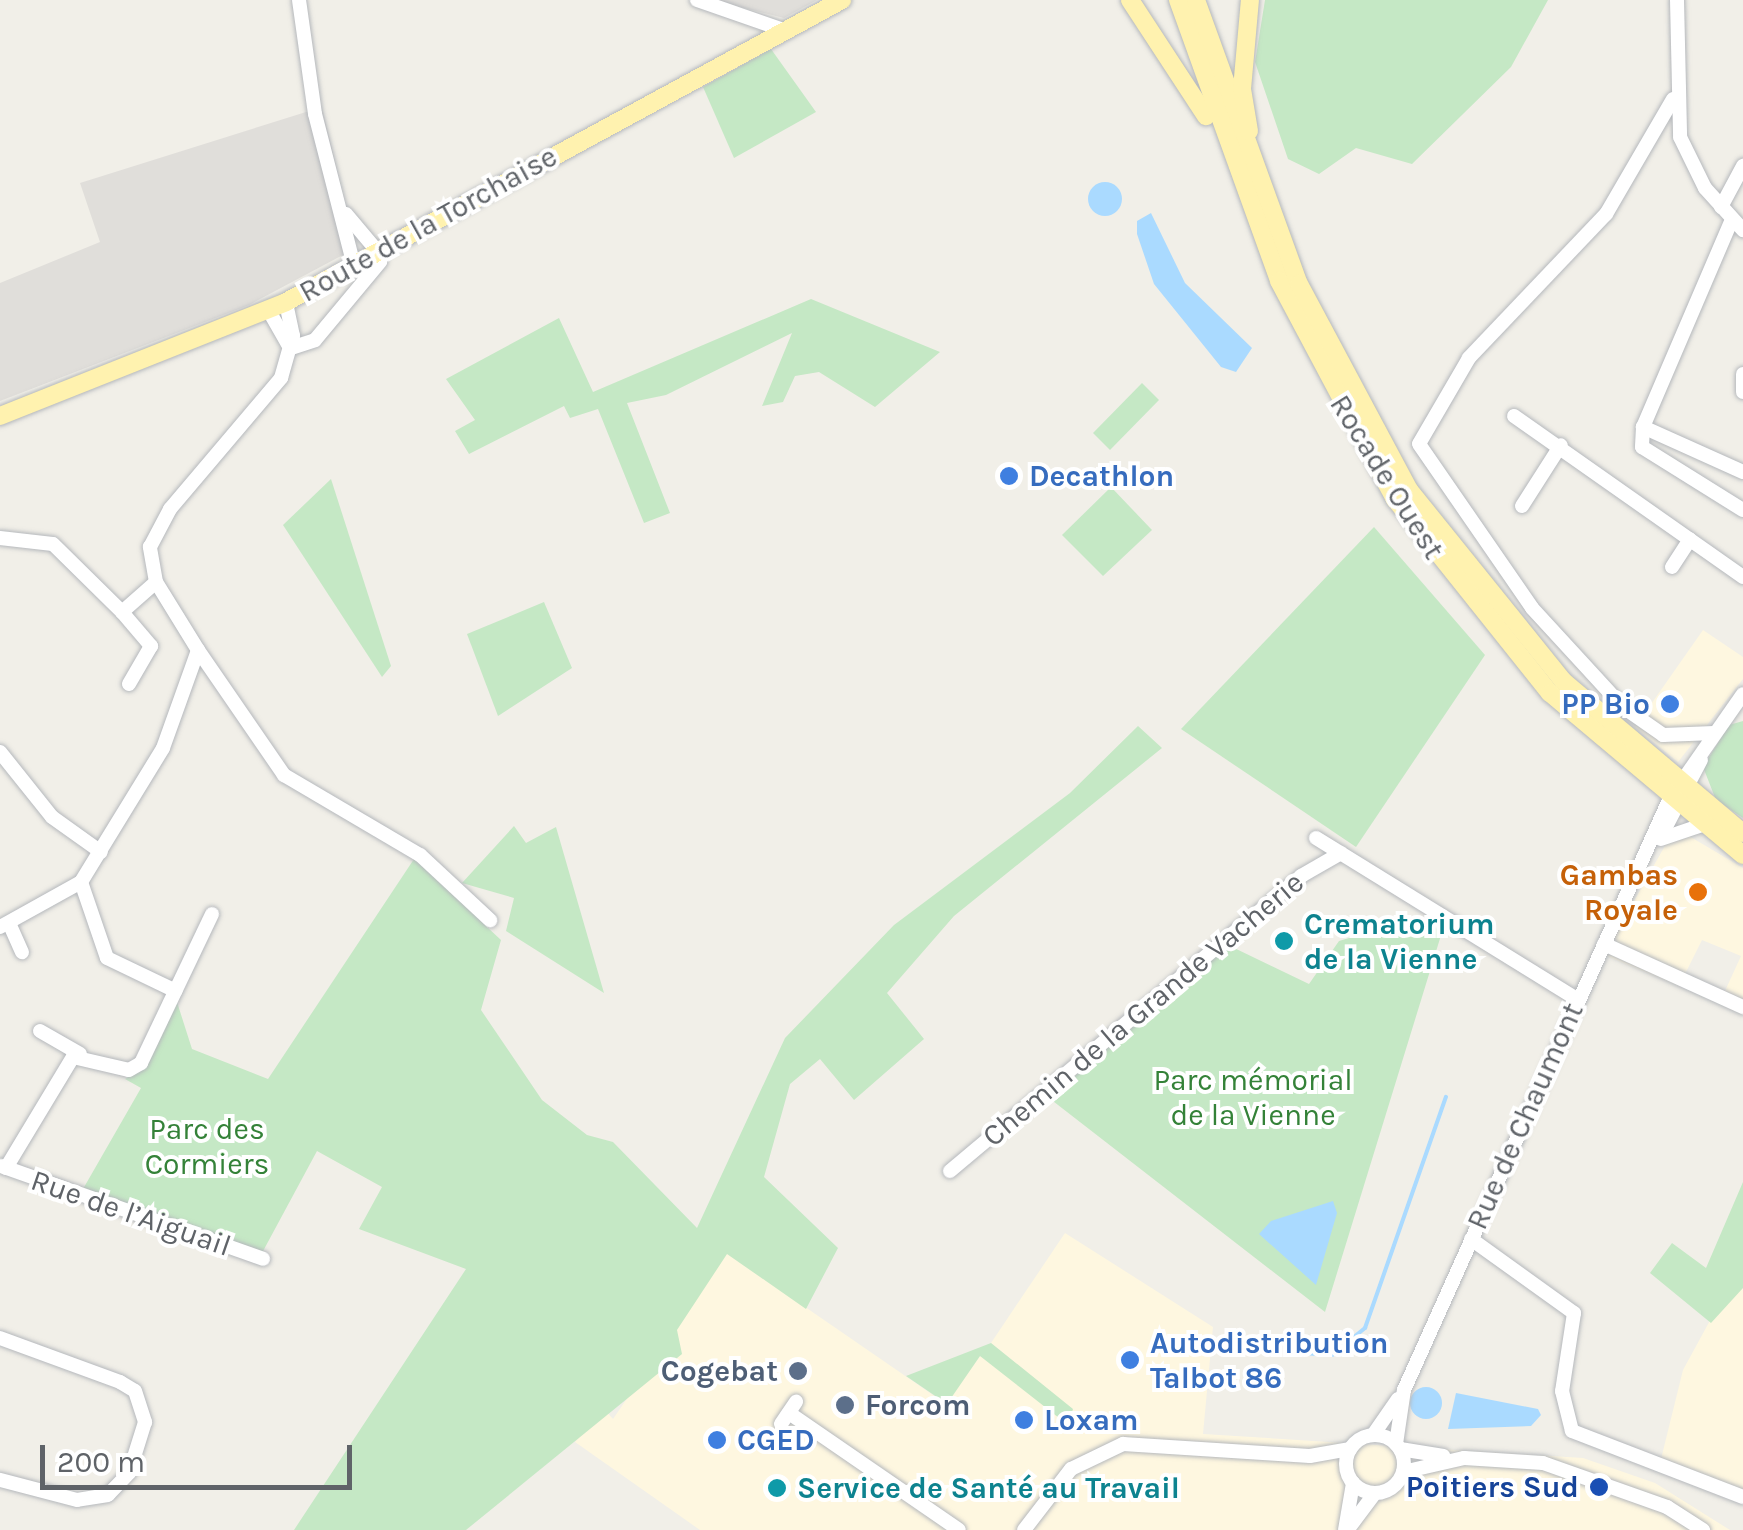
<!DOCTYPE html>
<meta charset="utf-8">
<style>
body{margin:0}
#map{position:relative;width:1743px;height:1530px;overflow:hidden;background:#f1efe8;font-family:Karla,sans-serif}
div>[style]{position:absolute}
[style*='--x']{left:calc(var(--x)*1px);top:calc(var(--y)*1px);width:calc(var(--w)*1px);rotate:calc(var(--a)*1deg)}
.commercial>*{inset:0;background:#fef7e0}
.industrial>*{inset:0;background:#e0deda}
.green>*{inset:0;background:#c5e8c5}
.water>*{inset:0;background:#aadaff}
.round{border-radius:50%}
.stream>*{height:4px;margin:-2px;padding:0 2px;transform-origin:2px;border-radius:2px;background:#aadaff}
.roads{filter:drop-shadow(0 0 2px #b5b8bc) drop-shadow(0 0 2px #b5b8bc)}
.minor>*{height:14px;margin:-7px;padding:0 7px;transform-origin:7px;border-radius:7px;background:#fff}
.minor>.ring{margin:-7px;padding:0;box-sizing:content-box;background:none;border:14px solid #fff;border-radius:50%}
.major>*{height:18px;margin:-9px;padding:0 9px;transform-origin:9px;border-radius:9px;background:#fff2af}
.dots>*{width:28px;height:28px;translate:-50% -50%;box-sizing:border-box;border:5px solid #fff;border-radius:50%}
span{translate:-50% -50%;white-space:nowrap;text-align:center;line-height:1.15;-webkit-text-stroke:8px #fff;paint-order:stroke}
.street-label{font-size:30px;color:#5f6368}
.shop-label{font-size:30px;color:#366cbe;font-weight:700}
.left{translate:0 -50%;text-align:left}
.right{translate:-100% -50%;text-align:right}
.food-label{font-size:30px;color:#c56008;font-weight:700}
.culture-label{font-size:30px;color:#0d838f;font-weight:700}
.park-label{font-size:30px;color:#348238}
.service-label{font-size:30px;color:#4e5e75;font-weight:700}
.transit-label{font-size:30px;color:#164399;font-weight:700}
.scale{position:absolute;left:40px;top:1445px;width:312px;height:45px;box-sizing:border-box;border:5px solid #5f6368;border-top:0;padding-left:12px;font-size:30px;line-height:35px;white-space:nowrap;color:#5f6368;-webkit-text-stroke:8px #fff;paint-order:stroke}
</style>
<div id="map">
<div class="commercial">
<div style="clip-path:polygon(1703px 630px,1743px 657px,1743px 679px,1678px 762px,1635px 727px)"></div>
<div style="clip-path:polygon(1689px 836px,1743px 868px,1743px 1015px,1719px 1004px,1741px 956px,1702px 940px,1679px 986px,1604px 955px,1667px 842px)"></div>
<div style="clip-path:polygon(1065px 1233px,1213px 1327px,1203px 1434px,1583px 1458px,1655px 1483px,1730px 1530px,700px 1530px,575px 1442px,605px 1410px,613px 1419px,727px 1253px,946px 1404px,980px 1356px,1072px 1409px,991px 1343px)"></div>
<div style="clip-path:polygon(1743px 1288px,1743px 1492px,1661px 1459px,1683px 1370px,1719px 1304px)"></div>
</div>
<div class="industrial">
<div style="clip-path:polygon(712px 0,817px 0,784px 18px)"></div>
<div style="clip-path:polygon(322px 107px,356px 248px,249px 305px,0 401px,0 283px,100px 242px,80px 183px)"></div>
</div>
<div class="green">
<div style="clip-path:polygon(1265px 0,1548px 0,1511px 67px,1412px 164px,1356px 148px,1319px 174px,1288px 159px,1255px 62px)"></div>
<div style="clip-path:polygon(771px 49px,816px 112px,734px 158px,703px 87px)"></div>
<div style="clip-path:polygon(811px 299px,940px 352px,875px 407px,819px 372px,795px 376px,783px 402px,762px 406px,792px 333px,666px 395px,627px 403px,670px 513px,644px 523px,598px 409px,570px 418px,564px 406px,469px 454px,455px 431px,475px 420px,446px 379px,559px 318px,593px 392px)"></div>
<div style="clip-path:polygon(1142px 383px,1159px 400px,1110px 450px,1093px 433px)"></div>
<div style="clip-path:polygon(331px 479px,391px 666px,382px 677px,283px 525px)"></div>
<div style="clip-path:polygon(1111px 487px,1152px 530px,1103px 576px,1062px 535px)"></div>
<div style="clip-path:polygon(1374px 527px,1485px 655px,1356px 847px,1181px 729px)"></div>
<div style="clip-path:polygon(544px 602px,572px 668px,498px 716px,467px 634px)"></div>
<div style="clip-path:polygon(1743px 721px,1743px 818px,1716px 800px,1703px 767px,1729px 725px)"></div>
<div style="clip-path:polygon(1138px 726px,1162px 748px,954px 916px,887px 993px,924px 1039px,854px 1100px,820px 1059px,790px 1084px,764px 1177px,838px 1248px,806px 1309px,727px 1254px,677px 1330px,682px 1354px,466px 1530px,294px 1530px,466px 1269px,359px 1229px,382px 1187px,317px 1151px,262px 1253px,83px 1189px,141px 1088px,125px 1079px,147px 1065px,177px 1002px,192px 1049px,268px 1079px,414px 859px,501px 940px,481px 1010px,542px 1100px,587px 1135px,613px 1142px,697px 1228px,785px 1038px,894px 925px,1070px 793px)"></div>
<div style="clip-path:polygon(514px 826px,526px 843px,556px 827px,604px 993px,506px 931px,514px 898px,462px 883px)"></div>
<div style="clip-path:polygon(1419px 917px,1442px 932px,1325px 1312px,1049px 1098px,1228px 945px,1309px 984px,1339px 941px)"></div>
<div style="clip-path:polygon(1743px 1182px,1743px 1288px,1711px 1323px,1650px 1273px,1672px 1243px,1706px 1268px)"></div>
<div style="clip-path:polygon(991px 1343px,1073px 1409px,1068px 1425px,980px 1356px,947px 1404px,906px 1376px)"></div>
</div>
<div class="water">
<div class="round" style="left:1088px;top:182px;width:34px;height:34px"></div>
<div style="clip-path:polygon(1151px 213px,1185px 283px,1252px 348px,1236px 372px,1221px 367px,1154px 284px,1137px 234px,1137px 221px)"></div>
<div style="clip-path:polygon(1333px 1201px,1337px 1213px,1316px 1285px,1259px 1234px,1271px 1221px)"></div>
<div class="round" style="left:1410px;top:1387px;width:32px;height:32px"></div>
<div style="clip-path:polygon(1456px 1393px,1538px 1409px,1541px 1415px,1531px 1426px,1448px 1429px)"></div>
</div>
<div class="stream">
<div style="--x:1289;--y:1352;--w:43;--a:4"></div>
<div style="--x:1332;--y:1355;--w:43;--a:-39.3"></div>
<div style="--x:1365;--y:1328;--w:245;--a:-70.7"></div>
</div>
<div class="roads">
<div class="minor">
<div style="--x:299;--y:0;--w:115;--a:82"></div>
<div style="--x:315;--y:114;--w:157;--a:75.6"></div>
<div style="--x:697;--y:0;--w:94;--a:19.2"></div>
<div style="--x:1677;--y:0;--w:137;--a:88.7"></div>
<div style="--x:1680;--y:137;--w:57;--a:63.9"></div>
<div style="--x:1705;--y:188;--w:57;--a:47.9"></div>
<div style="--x:1673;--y:99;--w:133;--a:120.2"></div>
<div style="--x:1606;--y:214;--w:199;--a:133.6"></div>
<div style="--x:1469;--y:358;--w:99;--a:120.2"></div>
<div style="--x:1419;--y:444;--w:199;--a:55.4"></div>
<div style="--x:1532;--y:608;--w:134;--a:47.4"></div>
<div style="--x:1623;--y:707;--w:49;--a:35"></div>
<div style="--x:1663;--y:735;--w:51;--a:-2.2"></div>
<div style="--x:1721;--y:207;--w:47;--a:-61.8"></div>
<div style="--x:346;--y:214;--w:50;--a:49.9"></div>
<div style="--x:269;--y:311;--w:43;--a:60.4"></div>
<div style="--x:291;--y:348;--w:25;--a:-18"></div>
<div style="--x:315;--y:340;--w:102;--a:-50.2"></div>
<div style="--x:1743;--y:374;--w:18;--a:90"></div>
<div style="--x:1514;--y:416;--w:280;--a:35.1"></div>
<div style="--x:1643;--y:427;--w:226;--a:-66.8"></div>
<div style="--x:1743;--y:472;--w:110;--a:-155.8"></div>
<div style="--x:1643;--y:427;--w:20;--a:93"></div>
<div style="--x:1642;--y:447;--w:119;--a:32"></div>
<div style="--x:1522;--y:506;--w:72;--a:-57.4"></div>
<div style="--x:0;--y:538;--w:53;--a:6.5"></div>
<div style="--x:53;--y:544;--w:97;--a:44.6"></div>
<div style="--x:122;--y:612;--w:45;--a:-41.4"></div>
<div style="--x:1672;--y:567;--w:33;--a:-57"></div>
<div style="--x:122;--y:612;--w:45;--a:49.5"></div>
<div style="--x:151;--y:646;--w:44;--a:120.1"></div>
<div style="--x:198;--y:650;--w:152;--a:55.5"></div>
<div style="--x:284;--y:775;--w:158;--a:30.5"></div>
<div style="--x:420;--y:855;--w:96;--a:42.9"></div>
<div style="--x:0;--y:752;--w:83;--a:51.3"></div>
<div style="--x:52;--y:817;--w:60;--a:35.5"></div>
<div style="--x:1316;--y:838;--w:307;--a:31.7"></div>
<div style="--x:1660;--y:838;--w:88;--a:-62.3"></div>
<div style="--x:1661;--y:839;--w:43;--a:-18.9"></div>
<div style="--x:81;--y:882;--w:80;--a:71.1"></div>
<div style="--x:107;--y:958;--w:76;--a:25.6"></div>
<div style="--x:9;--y:923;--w:32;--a:66"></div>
<div style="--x:0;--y:927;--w:93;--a:-29.1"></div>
<div style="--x:81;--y:882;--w:157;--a:-58.5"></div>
<div style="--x:163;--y:748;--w:104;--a:-70.3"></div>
<div style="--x:198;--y:650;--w:80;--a:-121.7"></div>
<div style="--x:156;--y:582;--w:36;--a:-100"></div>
<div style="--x:150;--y:547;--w:43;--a:-62.2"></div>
<div style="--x:170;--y:509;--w:172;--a:-49.7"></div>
<div style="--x:281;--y:378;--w:44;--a:-74.1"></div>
<div style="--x:293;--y:336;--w:35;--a:-102"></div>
<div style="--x:1604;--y:944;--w:153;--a:24.4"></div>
<div style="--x:40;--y:1031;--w:46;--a:29.9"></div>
<div style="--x:1;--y:1166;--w:278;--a:19.5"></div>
<div style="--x:6;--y:1168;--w:130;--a:-58.9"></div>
<div style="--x:73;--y:1057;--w:57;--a:13.1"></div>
<div style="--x:129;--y:1070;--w:14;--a:-30"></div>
<div style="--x:141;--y:1063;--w:165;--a:-64.5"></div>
<div style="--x:950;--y:1171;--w:459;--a:-40"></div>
<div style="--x:1301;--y:876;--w:46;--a:-29.9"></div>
<div style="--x:1471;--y:1239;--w:127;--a:35.7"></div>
<div style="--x:1574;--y:1313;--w:79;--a:98.7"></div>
<div style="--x:1562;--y:1391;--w:41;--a:76"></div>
<div style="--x:1572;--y:1431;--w:183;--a:21.1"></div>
<div style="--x:0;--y:1338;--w:128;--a:20.1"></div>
<div style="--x:120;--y:1382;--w:17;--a:31"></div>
<div style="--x:135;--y:1391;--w:33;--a:72"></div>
<div style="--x:145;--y:1422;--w:53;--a:107.4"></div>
<div style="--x:129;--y:1473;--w:30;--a:134"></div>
<div style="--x:108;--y:1495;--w:31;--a:171"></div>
<div style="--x:77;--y:1500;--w:80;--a:-165.4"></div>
<div style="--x:789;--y:1413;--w:206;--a:34.5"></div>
<div style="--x:781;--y:1424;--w:27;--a:-56"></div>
<div style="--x:1373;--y:1435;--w:44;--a:-55.2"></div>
<div class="ring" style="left:1346px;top:1435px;width:44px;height:44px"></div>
<div style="--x:1396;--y:1444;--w:55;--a:-81.6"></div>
<div style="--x:1404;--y:1390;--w:647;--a:-65.81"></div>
<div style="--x:1669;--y:800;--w:129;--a:-55.1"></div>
<div style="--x:1400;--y:1449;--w:44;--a:9.2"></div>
<div style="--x:1403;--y:1472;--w:63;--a:-12.9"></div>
<div style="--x:1464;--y:1458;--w:79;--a:3.6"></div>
<div style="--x:1543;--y:1463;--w:132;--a:19.5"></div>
<div style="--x:1667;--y:1507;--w:43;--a:32.6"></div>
<div style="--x:1348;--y:1529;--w:45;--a:-53.1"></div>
<div style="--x:1024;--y:1530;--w:77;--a:-52.4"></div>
<div style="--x:1071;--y:1469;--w:58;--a:-25.7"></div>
<div style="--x:1123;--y:1444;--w:187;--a:3.7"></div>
<div style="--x:1310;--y:1456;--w:41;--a:-9.9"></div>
<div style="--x:1345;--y:1530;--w:48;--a:-80.3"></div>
</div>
<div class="major">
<div style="--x:1130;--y:0;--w:139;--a:56.8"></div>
<div style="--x:1178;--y:0;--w:299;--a:70.2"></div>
<div style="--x:1279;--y:281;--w:247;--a:62"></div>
<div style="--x:1395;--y:499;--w:248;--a:51.4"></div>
<div style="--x:1550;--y:693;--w:252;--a:40"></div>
<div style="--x:1196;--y:0;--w:302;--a:70.1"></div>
<div style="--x:1299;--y:284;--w:234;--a:61.9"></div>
<div style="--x:1409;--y:490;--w:245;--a:51.1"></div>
<div style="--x:1563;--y:681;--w:236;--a:40.2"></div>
<div style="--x:1249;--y:131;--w:43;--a:-99.5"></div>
<div style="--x:1242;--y:89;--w:89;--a:-84.9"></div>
<div style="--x:0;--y:416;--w:308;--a:-21.7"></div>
<div style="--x:286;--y:302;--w:633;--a:-28.51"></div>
</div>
</div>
<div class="dots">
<div style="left:1009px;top:476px;background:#3f7fe0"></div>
<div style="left:1670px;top:704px;background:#3f7fe0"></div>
<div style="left:1698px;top:892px;background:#e8710a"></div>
<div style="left:1284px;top:941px;background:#0f9aa8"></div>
<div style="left:1130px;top:1360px;background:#3f7fe0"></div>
<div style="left:798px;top:1371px;background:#5c6f8a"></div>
<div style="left:845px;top:1405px;background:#5c6f8a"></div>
<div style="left:1024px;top:1420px;background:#3f7fe0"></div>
<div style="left:717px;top:1440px;background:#3f7fe0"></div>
<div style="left:1599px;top:1487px;background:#1a4fb4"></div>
<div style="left:777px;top:1488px;background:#0f9aa8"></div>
</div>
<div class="street-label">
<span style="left:428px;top:224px;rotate:-29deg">Route de la Torchaise</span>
<span style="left:1387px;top:477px;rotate:58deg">Rocade Ouest</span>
<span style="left:1143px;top:1009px;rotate:-40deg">Chemin de la Grande Vacherie</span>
<span style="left:1525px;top:1116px;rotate:-66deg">Rue de Chaumont</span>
<span style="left:131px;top:1213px;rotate:19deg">Rue de l’Aiguail</span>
</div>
<div class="shop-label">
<span class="left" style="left:1029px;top:476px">Decathlon</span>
<span class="right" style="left:1650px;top:704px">PP Bio</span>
<span class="left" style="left:1150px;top:1360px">Autodistribution<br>Talbot 86</span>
<span class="left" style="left:1044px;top:1420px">Loxam</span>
<span class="left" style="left:737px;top:1440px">CGED</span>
</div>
<div class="food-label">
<span class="right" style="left:1678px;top:892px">Gambas<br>Royale</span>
</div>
<div class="culture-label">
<span class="left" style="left:1304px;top:941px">Crematorium<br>de la Vienne</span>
<span class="left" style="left:797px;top:1488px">Service de Santé au Travail</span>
</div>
<div class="park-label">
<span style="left:1253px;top:1097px">Parc mémorial<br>de la Vienne</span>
<span style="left:207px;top:1146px">Parc des<br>Cormiers</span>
</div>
<div class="service-label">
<span class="right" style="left:778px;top:1371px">Cogebat</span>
<span class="left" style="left:865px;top:1405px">Forcom</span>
</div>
<div class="transit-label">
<span class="right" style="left:1579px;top:1487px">Poitiers Sud</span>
</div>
<div class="scale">200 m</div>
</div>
